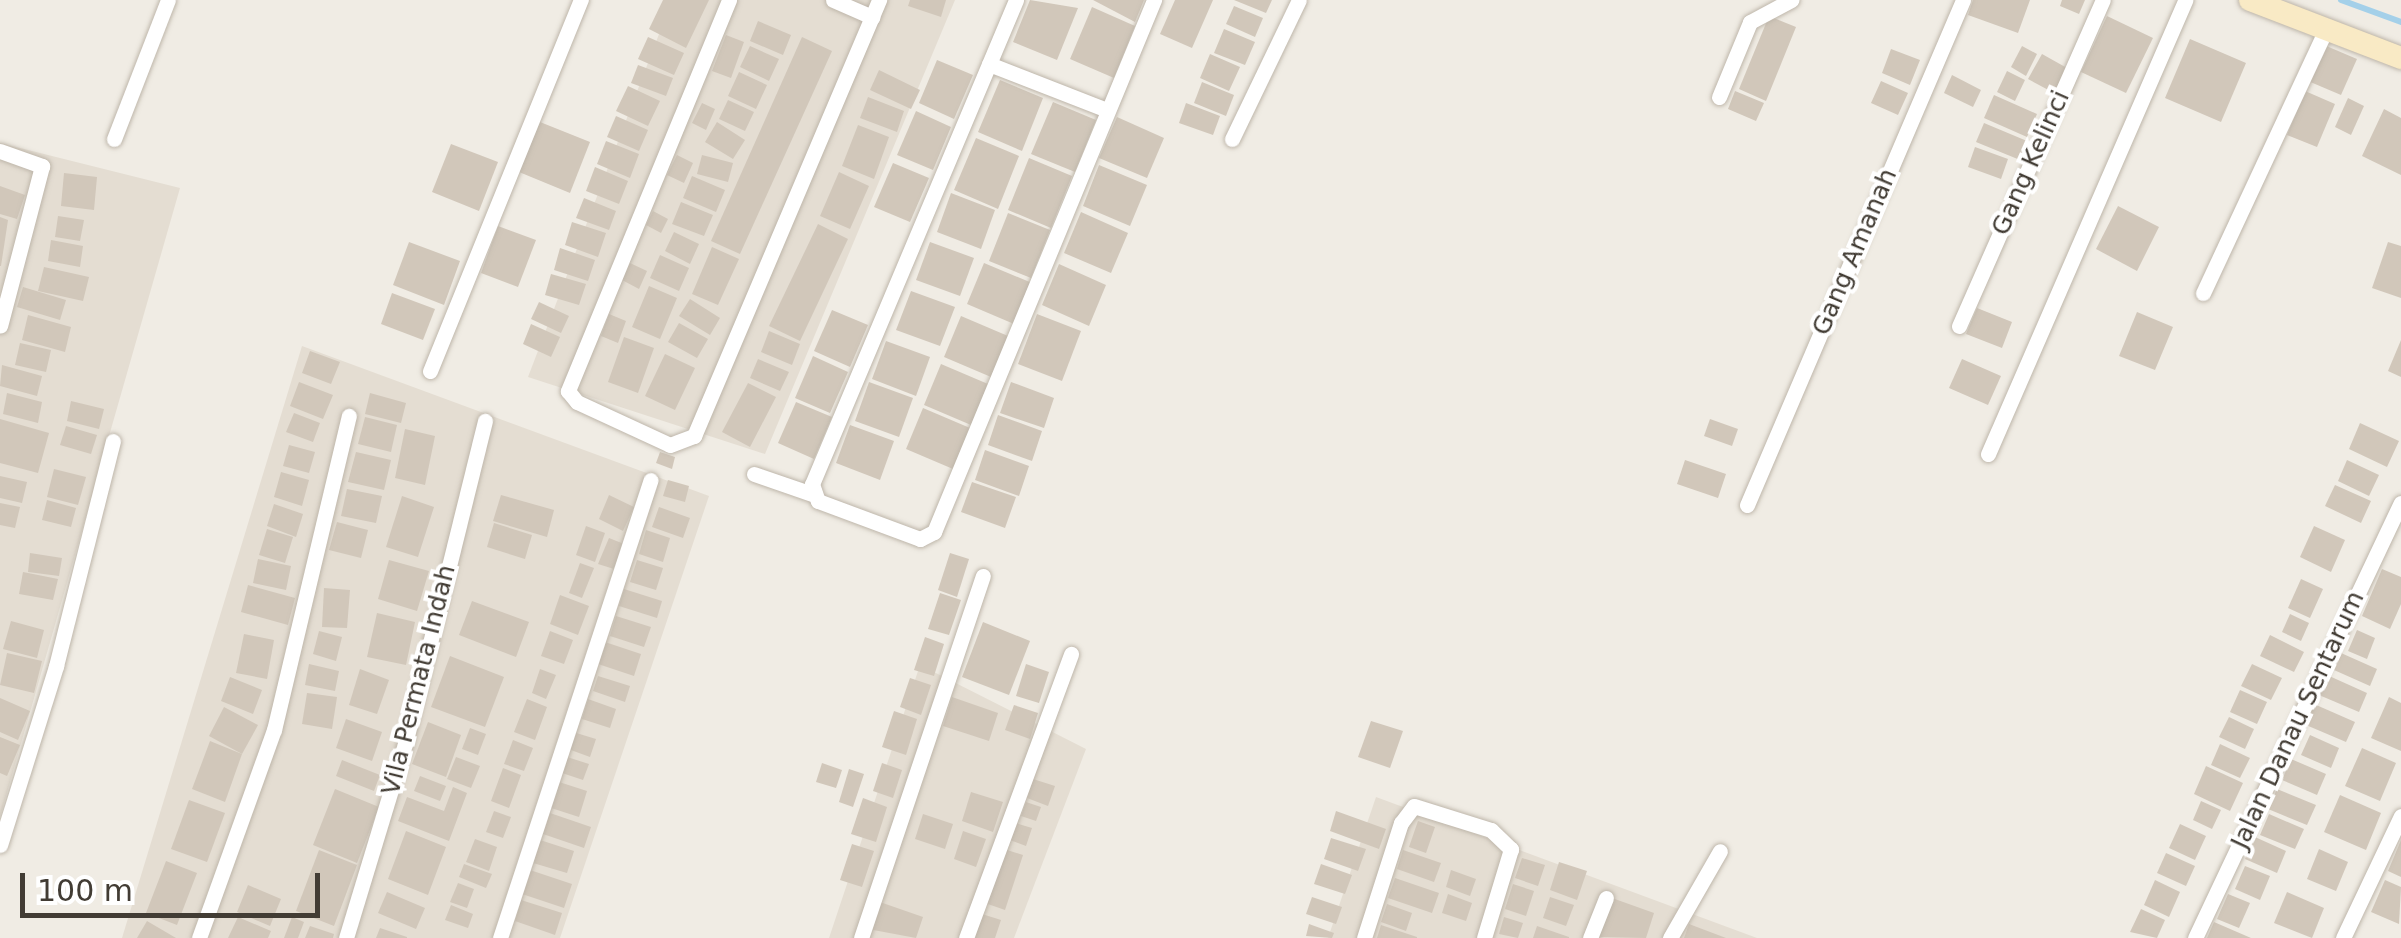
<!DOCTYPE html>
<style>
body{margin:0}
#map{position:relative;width:2401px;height:938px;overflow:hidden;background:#f0ece4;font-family:"DejaVu Sans",sans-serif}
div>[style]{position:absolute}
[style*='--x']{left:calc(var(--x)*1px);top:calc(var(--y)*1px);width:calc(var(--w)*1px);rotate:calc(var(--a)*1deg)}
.residential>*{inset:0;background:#e4ddd2}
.stream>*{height:6px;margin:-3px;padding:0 3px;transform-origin:3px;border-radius:3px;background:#a4d0e9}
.building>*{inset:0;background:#d1c7ba}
.roads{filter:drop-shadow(0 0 2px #beb6aa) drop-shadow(0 0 2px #beb6aa)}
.street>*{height:15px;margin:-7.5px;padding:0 7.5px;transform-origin:7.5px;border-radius:7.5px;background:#fff}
.secondary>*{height:22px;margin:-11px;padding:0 11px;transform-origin:11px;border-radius:11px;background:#f9eac5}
span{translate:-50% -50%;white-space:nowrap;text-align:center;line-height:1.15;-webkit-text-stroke:8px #fff;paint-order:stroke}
.street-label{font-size:25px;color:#423c34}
.scale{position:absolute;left:20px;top:873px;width:300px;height:45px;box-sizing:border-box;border:5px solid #423c34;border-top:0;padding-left:12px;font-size:30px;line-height:35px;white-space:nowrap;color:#423c34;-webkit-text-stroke:8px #fff;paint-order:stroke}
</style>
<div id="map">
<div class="residential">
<div style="clip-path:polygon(672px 0,955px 0,765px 454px,528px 377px)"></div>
<div style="clip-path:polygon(0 143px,180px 188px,0 817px)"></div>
<div style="clip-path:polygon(302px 346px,709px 496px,560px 938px,122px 938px)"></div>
<div style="clip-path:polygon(920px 665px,1086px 749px,1014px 938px,829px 938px)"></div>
<div style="clip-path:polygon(1376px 797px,1757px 938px,1328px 938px)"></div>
</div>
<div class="stream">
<div style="--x:2341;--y:0;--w:64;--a:20.1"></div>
</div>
<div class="building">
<div style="clip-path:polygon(663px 0,709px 0,686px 48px,649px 29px)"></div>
<div style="clip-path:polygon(910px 0,946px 0,941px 17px,908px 6px)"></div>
<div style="clip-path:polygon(1030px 0,1078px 8px,1057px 60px,1013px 42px)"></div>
<div style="clip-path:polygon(1093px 0,1144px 0,1135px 22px)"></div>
<div style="clip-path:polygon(1175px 0,1213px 0,1192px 48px,1160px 34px)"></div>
<div style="clip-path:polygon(1234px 0,1272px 0,1266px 13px)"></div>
<div style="clip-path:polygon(1973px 0,2030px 0,2018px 33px,1968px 15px)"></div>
<div style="clip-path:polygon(2062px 0,2085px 0,2079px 14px,2060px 6px)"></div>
<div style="clip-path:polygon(1234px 6px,1263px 18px,1255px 37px,1226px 24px)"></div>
<div style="clip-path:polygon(1092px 7px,1135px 26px,1114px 78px,1070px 59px)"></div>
<div style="clip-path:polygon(1769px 16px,1796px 27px,1766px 101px,1739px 89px)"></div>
<div style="clip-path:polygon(2107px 16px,2153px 38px,2126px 93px,2081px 72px)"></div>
<div style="clip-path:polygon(758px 21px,791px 35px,783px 55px,750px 41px)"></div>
<div style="clip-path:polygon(1224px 29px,1255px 42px,1245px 65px,1214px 53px)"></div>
<div style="clip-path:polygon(726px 35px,744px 42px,731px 78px,712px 71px)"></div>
<div style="clip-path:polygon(648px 37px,684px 53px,674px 75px,638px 59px)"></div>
<div style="clip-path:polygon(802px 37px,832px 51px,740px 254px,711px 241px)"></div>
<div style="clip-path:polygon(2190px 39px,2246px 63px,2221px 122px,2165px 98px)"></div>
<div style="clip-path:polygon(2324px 45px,2357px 59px,2341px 95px,2308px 81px)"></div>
<div style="clip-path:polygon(750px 46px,779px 59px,769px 81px,740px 67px)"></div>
<div style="clip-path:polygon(2022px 46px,2037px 54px,2026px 76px,2011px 67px)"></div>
<div style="clip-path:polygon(1891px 49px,1920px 60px,1910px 85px,1882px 73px)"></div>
<div style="clip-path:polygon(1210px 54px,1240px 67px,1229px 91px,1200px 78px)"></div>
<div style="clip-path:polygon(2042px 54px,2067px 68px,2054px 93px,2028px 79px)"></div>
<div style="clip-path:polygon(937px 60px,973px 75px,954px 119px,919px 103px)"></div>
<div style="clip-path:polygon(638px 65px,673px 78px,666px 96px,631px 83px)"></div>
<div style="clip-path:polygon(879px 70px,920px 90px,911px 109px,870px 90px)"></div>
<div style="clip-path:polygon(2007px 71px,2025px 80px,2015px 101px,1997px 92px)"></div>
<div style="clip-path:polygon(739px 72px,767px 85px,756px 109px,728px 96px)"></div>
<div style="clip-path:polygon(1952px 75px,1981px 90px,1973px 107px,1944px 93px)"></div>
<div style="clip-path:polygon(1000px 80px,1043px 98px,1022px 151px,978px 132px)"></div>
<div style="clip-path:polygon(1881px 81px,1908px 93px,1898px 115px,1871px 103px)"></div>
<div style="clip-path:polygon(1202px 82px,1234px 95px,1226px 116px,1194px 103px)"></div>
<div style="clip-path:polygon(628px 86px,660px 101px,648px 126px,616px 111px)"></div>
<div style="clip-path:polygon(1735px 91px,1764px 103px,1756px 121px,1728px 109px)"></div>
<div style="clip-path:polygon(2305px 91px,2335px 104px,2317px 147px,2287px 135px)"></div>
<div style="clip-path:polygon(1994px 95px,2037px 114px,2027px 137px,1984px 118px)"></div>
<div style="clip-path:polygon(868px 97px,904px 111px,897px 132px,860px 118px)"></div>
<div style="clip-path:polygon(2348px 98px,2364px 106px,2351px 135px,2335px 127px)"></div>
<div style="clip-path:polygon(728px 100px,754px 112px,745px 131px,719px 119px)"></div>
<div style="clip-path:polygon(1053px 102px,1096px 120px,1075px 172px,1031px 154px)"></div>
<div style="clip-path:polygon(702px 103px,715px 109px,706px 130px,692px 123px)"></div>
<div style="clip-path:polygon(1186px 103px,1220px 116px,1213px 135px,1179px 123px)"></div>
<div style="clip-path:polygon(2384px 109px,2401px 118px,2401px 175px,2362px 156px)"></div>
<div style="clip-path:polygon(916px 111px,951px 127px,933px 170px,897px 155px)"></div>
<div style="clip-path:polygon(616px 116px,648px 130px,639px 151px,607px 137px)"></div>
<div style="clip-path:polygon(1117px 117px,1164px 138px,1147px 178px,1099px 158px)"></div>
<div style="clip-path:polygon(540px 122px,590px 142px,570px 193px,519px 172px)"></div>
<div style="clip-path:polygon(717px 122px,745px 140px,733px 159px,705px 142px)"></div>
<div style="clip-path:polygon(1984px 123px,2027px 141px,2020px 160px,1976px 142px)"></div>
<div style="clip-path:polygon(858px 125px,889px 137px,874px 179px,842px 166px)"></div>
<div style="clip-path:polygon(976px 138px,1019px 156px,998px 209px,954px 190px)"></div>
<div style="clip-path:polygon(606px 141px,639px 154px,630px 178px,597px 164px)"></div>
<div style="clip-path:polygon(451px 144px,498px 162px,479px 211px,432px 192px)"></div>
<div style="clip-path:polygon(1975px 147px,2008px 159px,2001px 179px,1968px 167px)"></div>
<div style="clip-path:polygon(677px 155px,693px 163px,684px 183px,667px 175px)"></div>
<div style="clip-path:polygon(702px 155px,733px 163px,728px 182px,697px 174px)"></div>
<div style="clip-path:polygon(1029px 158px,1072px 176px,1051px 228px,1008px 210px)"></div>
<div style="clip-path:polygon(893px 163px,929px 178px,910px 222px,874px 207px)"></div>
<div style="clip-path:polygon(1099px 165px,1147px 185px,1130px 226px,1083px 206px)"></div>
<div style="clip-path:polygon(595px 167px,628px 181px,619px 204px,586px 191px)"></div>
<div style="clip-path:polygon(839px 172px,869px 186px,850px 229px,820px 216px)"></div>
<div style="clip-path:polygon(64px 173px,97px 177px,94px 210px,61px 206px)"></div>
<div style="clip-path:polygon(692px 176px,725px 190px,716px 212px,683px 198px)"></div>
<div style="clip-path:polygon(0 186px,25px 195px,17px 219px,0 214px)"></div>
<div style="clip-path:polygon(951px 193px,995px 210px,981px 249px,937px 232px)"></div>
<div style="clip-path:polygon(584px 198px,616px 211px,609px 230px,576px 218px)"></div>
<div style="clip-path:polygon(681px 202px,713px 215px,704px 236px,672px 224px)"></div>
<div style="clip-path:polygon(2118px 206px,2159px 227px,2137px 271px,2096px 249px)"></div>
<div style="clip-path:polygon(653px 211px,668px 219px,661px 233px,646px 225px)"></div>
<div style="clip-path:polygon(1081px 212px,1128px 233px,1111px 273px,1064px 253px)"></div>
<div style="clip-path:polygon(1008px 213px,1050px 230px,1031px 278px,989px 261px)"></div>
<div style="clip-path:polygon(58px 216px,84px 220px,80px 241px,55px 237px)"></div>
<div style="clip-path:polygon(0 217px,8px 220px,1px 266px,0 266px)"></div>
<div style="clip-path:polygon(572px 222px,606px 233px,598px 257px,565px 245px)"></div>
<div style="clip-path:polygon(818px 224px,848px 239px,800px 341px,769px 326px)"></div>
<div style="clip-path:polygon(498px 226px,536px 240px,518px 287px,481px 273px)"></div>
<div style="clip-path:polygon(674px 232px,699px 244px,690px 264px,665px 251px)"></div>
<div style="clip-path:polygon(51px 240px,83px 246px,80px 267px,48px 261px)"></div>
<div style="clip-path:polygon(409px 242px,460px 261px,444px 305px,393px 285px)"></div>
<div style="clip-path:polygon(930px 242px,974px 258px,960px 296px,916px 280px)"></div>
<div style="clip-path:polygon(2388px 242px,2401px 246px,2401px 298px,2372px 288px)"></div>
<div style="clip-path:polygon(712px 247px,739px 259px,718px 305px,692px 294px)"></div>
<div style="clip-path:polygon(560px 248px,595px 260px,588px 281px,554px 270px)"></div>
<div style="clip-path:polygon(660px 255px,689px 268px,679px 291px,650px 278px)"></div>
<div style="clip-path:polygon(630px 263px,647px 271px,639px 289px,622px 280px)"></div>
<div style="clip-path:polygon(984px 263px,1032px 283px,1014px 324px,967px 304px)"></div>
<div style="clip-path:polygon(1059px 264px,1106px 285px,1089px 326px,1042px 305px)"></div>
<div style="clip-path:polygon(44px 267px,89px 277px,83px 301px,38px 291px)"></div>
<div style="clip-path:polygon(551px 274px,586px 284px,579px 305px,545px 295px)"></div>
<div style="clip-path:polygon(649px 286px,677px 298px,660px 339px,632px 327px)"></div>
<div style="clip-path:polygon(23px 287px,66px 300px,60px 320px,17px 307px)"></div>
<div style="clip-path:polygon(911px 291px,955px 307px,940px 346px,896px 330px)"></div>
<div style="clip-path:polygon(392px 293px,435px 309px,423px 340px,381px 324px)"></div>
<div style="clip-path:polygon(690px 299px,720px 318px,710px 335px,679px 316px)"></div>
<div style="clip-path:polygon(539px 302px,569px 316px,561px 333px,531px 319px)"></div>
<div style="clip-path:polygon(1977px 308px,2012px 322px,2002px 348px,1966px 334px)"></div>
<div style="clip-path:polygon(832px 310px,868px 325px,850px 367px,814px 351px)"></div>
<div style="clip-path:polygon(2137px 312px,2173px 327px,2155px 370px,2119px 356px)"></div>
<div style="clip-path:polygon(609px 314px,626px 321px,618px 343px,601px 336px)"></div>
<div style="clip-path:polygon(1037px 314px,1081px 331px,1062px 381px,1018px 364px)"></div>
<div style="clip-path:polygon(28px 315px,71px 327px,65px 352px,22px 340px)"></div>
<div style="clip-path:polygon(961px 316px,1008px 336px,991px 377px,944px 357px)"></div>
<div style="clip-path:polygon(679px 323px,708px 339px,697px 358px,668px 342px)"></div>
<div style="clip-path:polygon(531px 324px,560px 337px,551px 357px,523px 344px)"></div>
<div style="clip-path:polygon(769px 331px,800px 344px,792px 365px,761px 352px)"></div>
<div style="clip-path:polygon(624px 337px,654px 348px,638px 393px,608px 382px)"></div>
<div style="clip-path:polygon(2401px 340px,2401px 377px,2388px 371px)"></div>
<div style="clip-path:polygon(886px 341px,930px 357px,916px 396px,872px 379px)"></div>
<div style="clip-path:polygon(20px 343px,51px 350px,46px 372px,15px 365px)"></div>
<div style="clip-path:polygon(310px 351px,340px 362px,331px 384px,302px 373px)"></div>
<div style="clip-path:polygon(665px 354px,695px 368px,675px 410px,645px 396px)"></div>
<div style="clip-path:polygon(813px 356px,848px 372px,830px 413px,795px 398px)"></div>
<div style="clip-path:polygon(758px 359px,789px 372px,780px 391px,750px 378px)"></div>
<div style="clip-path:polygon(1962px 359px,2001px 376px,1988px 405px,1949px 388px)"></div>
<div style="clip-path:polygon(941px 364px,988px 384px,971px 425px,924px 405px)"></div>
<div style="clip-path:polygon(2px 365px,42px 376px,37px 396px,0 386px)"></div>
<div style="clip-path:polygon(299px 382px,333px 395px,323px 419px,290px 406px)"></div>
<div style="clip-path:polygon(869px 382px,913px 398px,899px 437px,855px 421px)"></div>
<div style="clip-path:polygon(1011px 382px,1054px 398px,1044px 428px,1000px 413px)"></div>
<div style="clip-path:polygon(748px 383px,776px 397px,750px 447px,722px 432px)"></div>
<div style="clip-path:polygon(7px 393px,42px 402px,38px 423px,3px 414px)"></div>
<div style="clip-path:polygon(370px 393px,406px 403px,401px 423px,365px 414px)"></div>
<div style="clip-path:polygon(71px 401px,104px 409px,99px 429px,67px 421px)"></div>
<div style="clip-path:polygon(796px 402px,832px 417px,814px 459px,778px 443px)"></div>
<div style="clip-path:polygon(923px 408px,970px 428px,953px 469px,906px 449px)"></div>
<div style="clip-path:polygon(294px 413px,320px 423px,313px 442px,286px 432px)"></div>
<div style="clip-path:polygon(998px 415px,1042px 431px,1032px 461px,988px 445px)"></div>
<div style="clip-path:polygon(365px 417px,397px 425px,391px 452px,358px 444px)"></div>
<div style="clip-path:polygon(0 419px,49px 433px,38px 473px,0 463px)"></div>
<div style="clip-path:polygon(1710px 419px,1738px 429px,1732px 446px,1704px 436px)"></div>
<div style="clip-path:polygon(2360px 423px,2399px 441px,2387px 467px,2349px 449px)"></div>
<div style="clip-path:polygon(850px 425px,894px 441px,880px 480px,836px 463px)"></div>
<div style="clip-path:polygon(66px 426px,97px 435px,91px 454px,60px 445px)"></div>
<div style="clip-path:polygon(405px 429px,435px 436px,425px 485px,395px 478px)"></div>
<div style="clip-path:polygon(289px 445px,315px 452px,309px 473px,283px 466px)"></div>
<div style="clip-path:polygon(985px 450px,1029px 466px,1019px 496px,975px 480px)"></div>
<div style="clip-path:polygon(356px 452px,391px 460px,384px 490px,348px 482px)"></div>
<div style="clip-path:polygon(660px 452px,675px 457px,672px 469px,656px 463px)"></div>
<div style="clip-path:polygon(1685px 460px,1726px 474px,1718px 498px,1677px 484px)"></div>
<div style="clip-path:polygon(2347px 460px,2379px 475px,2369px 496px,2338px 481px)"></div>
<div style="clip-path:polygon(54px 469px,86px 477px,78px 505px,47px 497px)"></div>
<div style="clip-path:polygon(281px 472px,309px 480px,302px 506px,274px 497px)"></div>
<div style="clip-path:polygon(0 476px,27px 482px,22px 503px,0 498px)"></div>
<div style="clip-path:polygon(668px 480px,689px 486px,685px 502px,663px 496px)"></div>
<div style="clip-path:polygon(972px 482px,1016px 497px,1005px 528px,961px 512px)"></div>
<div style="clip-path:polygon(2335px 485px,2371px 501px,2361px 523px,2325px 506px)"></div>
<div style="clip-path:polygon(347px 489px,382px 496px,376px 523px,341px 516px)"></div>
<div style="clip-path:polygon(501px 495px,554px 510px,547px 537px,493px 521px)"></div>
<div style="clip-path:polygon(609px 495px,634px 507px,623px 531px,599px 519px)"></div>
<div style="clip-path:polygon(402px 496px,434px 507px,418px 557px,386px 547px)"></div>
<div style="clip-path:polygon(47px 500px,76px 508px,71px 527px,42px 520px)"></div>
<div style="clip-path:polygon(0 503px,20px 507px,15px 528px,0 525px)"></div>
<div style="clip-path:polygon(274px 504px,303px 514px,296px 537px,267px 526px)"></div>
<div style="clip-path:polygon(659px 507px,690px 518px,683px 538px,652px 527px)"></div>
<div style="clip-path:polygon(337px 522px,368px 530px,361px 558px,329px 550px)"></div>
<div style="clip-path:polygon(494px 523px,532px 535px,525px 559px,487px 547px)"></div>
<div style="clip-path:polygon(586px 526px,605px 533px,595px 562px,576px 555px)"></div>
<div style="clip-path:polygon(2314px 526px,2345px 540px,2331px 572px,2300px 557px)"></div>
<div style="clip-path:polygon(267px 529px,293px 537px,285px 563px,259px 555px)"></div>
<div style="clip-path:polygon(646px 530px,670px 538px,663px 562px,639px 554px)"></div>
<div style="clip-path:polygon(609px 538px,624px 544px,614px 569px,598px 564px)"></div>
<div style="clip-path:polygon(30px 553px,62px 558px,59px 576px,28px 572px)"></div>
<div style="clip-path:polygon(950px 553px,969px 559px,957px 597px,938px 590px)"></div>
<div style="clip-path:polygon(258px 559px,291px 566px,286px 590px,253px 583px)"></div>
<div style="clip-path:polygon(389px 560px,429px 571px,417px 611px,378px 599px)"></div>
<div style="clip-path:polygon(637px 560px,663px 568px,656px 590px,630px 582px)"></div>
<div style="clip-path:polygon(580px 563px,594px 568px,582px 598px,569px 593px)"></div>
<div style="clip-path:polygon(2382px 569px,2401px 577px,2401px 604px,2390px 629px,2362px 616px)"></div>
<div style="clip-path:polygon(23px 572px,58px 579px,53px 600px,19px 594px)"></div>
<div style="clip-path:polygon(2301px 579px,2323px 589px,2310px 618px,2288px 608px)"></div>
<div style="clip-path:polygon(248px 585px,295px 598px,288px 625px,241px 612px)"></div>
<div style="clip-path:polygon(324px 588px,350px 590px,347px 628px,322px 627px)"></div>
<div style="clip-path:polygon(624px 589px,662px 601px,657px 618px,619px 606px)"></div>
<div style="clip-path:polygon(940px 593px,961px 600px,949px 635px,928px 629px)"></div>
<div style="clip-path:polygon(560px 595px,589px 606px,578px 635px,550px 624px)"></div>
<div style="clip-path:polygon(472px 601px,529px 622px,516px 657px,459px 635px)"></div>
<div style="clip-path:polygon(377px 613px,415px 622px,406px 665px,367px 657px)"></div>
<div style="clip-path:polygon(2290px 614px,2309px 623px,2301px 641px,2282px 632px)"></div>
<div style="clip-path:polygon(616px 616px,651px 627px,644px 647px,610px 636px)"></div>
<div style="clip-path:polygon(11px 621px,44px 630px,37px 658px,3px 649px)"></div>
<div style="clip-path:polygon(983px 622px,1030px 641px,1009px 695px,962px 677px)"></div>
<div style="clip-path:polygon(2357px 630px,2375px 638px,2367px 659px,2348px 651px)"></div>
<div style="clip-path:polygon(319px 631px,342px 637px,336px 661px,313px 654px)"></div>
<div style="clip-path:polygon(550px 631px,573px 640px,564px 664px,541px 656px)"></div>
<div style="clip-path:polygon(244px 634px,274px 640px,267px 679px,236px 673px)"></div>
<div style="clip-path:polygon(2270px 635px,2304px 652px,2294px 672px,2260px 656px)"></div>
<div style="clip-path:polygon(925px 637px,944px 644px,934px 676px,914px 670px)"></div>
<div style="clip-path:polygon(605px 642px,641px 654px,634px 676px,598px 664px)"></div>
<div style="clip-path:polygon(7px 653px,42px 661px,34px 693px,0 685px)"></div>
<div style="clip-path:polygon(2341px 653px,2377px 669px,2370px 686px,2334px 670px)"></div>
<div style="clip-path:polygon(450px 656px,504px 677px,485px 727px,431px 707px)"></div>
<div style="clip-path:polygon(309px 664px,339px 671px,335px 691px,305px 685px)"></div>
<div style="clip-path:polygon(1026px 664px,1049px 672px,1039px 703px,1016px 696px)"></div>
<div style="clip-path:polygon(2252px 664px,2282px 678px,2271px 700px,2241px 686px)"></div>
<div style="clip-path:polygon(360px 669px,389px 680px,377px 714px,349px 705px)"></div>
<div style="clip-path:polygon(540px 669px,556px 675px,546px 699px,532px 693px)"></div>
<div style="clip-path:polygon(2327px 675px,2367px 693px,2359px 712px,2319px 695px)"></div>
<div style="clip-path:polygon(598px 676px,630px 686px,625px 702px,593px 691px)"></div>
<div style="clip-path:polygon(230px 677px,262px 690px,253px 714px,221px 701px)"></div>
<div style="clip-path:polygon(910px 678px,931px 685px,921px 715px,900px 707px)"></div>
<div style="clip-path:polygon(2240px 690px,2267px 702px,2257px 724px,2230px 712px)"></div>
<div style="clip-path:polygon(307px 693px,337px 697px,332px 729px,302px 724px)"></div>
<div style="clip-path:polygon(952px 697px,998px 713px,989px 741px,943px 726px)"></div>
<div style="clip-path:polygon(2389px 697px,2401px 703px,2401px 751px,2371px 738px)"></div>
<div style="clip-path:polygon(0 698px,30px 711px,18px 740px,0 732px)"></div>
<div style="clip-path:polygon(527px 699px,547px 707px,535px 740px,514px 732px)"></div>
<div style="clip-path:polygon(588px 699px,616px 709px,610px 728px,582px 719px)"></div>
<div style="clip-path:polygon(2314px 704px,2355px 722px,2346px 742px,2306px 725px)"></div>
<div style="clip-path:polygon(1014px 705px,1038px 713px,1030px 739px,1005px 730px)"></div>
<div style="clip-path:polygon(224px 707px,258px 725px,242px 754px,209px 736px)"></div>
<div style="clip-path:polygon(894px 711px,917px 719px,906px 755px,882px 747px)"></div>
<div style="clip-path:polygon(2229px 717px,2254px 729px,2245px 749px,2219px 737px)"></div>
<div style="clip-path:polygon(346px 719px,382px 732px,372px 761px,336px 748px)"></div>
<div style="clip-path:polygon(1371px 721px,1403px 731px,1390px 768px,1358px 757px)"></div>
<div style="clip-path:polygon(428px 722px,461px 735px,446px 777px,412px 764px)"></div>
<div style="clip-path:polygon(470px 728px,486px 734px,478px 755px,462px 749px)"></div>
<div style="clip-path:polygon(573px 732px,596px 739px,590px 757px,568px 749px)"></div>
<div style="clip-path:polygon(2310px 735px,2339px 748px,2331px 768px,2301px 755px)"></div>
<div style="clip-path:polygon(0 737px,20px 745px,7px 776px,0 773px)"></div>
<div style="clip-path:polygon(513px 740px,533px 748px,524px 771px,504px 764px)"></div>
<div style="clip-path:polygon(210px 741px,242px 754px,225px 802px,192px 789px)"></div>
<div style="clip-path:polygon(2220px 744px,2250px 758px,2240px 778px,2211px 765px)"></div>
<div style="clip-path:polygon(2362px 748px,2396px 763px,2380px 801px,2345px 786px)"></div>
<div style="clip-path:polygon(564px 756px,589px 764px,583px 780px,559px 772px)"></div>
<div style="clip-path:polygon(456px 757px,480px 766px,471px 788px,447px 779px)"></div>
<div style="clip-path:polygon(2291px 759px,2326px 774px,2317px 795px,2282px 780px)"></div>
<div style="clip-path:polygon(342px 760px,380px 775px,374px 791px,336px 776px)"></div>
<div style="clip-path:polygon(822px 763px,842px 770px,836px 788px,816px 782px)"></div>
<div style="clip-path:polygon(882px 763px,902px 770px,893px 798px,873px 791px)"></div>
<div style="clip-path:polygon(2206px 766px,2243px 783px,2230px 811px,2194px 794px)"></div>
<div style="clip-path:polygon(503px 768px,521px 775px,509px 808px,491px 801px)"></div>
<div style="clip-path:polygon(849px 769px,864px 774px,853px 807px,839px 802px)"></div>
<div style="clip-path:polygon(420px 776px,446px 786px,440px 801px,414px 791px)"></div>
<div style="clip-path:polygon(1033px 779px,1055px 786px,1048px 806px,1027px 798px)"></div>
<div style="clip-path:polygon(556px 781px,587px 791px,579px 817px,548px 807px)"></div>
<div style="clip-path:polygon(453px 787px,467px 793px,449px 841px,398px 821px,407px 797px,444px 811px)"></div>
<div style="clip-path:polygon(335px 789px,379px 807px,357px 863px,313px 845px)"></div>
<div style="clip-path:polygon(2277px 789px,2316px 805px,2307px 825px,2268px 809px)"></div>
<div style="clip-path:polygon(971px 792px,1003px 802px,993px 832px,962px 821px)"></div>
<div style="clip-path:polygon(2340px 795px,2381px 813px,2366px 850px,2324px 832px)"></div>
<div style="clip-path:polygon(863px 798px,887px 807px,876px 842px,851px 834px)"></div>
<div style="clip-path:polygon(189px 800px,225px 813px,207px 862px,171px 849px)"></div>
<div style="clip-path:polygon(2201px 801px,2221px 810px,2212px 829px,2193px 820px)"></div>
<div style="clip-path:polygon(1026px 802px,1041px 807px,1036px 821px,1021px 816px)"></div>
<div style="clip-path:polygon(494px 811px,511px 817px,503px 838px,486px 832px)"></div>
<div style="clip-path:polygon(1336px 811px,1386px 829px,1379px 849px,1330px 831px)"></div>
<div style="clip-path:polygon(550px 813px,591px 827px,584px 848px,543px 834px)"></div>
<div style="clip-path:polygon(923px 814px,953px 824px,945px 849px,915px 839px)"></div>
<div style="clip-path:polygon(2269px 814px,2304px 829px,2295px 849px,2260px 835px)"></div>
<div style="clip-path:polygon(1418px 821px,1435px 827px,1426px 853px,1409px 847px)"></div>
<div style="clip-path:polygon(1012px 822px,1032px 828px,1026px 846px,1007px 839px)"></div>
<div style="clip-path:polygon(2180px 824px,2206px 836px,2195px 860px,2169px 848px)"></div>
<div style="clip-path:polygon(406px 831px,446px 847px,428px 895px,388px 879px)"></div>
<div style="clip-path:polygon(963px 831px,986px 839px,976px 867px,954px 859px)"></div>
<div style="clip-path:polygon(2255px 837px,2286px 851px,2277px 873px,2245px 859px)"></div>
<div style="clip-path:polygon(1331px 838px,1366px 849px,1358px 871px,1324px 859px)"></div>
<div style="clip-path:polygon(475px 839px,497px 847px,489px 871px,466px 862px)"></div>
<div style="clip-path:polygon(540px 840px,574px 851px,567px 873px,533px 863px)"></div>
<div style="clip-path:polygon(2401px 840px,2401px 877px,2388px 871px)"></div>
<div style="clip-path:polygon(852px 844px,874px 851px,862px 887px,840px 880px)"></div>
<div style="clip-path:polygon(1004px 849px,1023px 855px,1005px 910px,985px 903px)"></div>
<div style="clip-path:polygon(2319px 849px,2348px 862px,2336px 891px,2307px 879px)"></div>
<div style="clip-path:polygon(319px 850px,357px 865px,334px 926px,296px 911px)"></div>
<div style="clip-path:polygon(1403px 850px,1441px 863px,1434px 882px,1397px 869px)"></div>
<div style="clip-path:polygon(2166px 853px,2195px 866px,2186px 886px,2157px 873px)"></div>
<div style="clip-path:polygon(1522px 858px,1545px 865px,1538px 886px,1515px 878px)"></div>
<div style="clip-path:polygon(166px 861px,197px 873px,177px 925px,146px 913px)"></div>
<div style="clip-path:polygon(1559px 862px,1587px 871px,1577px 900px,1550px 890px)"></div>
<div style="clip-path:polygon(464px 864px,492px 874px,486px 888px,459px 877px)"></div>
<div style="clip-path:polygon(1321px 864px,1352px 875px,1345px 894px,1314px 884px)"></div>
<div style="clip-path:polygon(2245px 866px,2270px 876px,2260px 900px,2235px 889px)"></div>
<div style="clip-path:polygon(530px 870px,572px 884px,564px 908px,522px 894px)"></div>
<div style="clip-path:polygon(1451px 870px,1476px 879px,1470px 896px,1446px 887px)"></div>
<div style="clip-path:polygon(1395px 878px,1439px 893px,1432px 913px,1388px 898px)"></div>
<div style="clip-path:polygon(2155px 880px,2180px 892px,2169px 917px,2144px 905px)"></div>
<div style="clip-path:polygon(2385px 880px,2401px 887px,2399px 924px,2371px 912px)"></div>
<div style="clip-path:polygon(458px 883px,474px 889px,467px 908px,450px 902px)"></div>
<div style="clip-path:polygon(1513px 884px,1534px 891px,1526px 916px,1505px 909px)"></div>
<div style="clip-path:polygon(248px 885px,281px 899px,270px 926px,237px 912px)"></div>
<div style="clip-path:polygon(387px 892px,425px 908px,416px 929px,378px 913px)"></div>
<div style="clip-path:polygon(2287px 892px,2324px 908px,2312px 938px,2274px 923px)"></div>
<div style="clip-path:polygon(1448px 894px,1472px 903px,1466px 921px,1442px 913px)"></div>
<div style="clip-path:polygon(2228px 894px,2250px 903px,2239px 928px,2217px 919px)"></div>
<div style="clip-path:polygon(1312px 897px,1342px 907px,1336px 924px,1306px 914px)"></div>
<div style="clip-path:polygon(1550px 897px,1574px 905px,1566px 926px,1543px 918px)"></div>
<div style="clip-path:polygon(1612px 898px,1654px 913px,1646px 938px,1599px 937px)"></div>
<div style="clip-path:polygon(521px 900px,562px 913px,555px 935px,515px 921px)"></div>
<div style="clip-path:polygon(877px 901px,923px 917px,916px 938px,868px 929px)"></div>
<div style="clip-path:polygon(1387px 904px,1412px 913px,1406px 931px,1381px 922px)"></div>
<div style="clip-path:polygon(451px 905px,473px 914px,468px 928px,445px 920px)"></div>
<div style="clip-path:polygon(2141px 909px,2165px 920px,2157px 938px,2130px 932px)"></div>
<div style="clip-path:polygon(982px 914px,1001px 920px,995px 938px,975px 938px)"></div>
<div style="clip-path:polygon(238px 917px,271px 931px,268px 938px,228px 938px)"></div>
<div style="clip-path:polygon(292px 917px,304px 922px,298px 938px,284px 938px)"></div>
<div style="clip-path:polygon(1504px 917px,1523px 923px,1518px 938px,1499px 934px)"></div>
<div style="clip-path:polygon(147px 921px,176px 938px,137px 938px)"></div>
<div style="clip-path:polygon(2214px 922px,2251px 938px,2207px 938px)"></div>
<div style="clip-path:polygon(1309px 924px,1334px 933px,1332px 938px,1306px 936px)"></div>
<div style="clip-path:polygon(1689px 924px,1726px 938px,1684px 938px)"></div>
<div style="clip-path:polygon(1381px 925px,1417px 937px,1417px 938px,1377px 938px)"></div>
<div style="clip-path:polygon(310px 926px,334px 934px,333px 938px,305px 938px)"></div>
<div style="clip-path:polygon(1537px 926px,1569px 937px,1569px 938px,1533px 938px)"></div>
<div style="clip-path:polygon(380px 928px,407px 937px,407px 938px,376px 938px)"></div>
</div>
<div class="roads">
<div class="street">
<div style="--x:729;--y:0;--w:423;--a:112.4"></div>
<div style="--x:568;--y:391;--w:14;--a:51"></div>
<div style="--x:577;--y:402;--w:102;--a:24.8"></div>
<div style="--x:670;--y:445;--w:26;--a:-21"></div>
<div style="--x:694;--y:436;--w:474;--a:-67"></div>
<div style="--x:833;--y:0;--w:43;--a:23.6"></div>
<div style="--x:1016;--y:0;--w:525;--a:112.85"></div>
<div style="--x:812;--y:484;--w:18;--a:71"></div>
<div style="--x:818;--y:501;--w:109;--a:20.4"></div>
<div style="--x:920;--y:539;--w:16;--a:-27"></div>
<div style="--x:934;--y:532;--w:576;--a:-67.53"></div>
<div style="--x:989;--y:64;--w:127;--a:21.3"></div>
<div style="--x:1719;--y:97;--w:81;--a:-67.5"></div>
<div style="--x:1750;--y:22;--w:47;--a:-28.2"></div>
<div style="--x:114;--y:139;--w:149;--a:-68.8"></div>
<div style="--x:1232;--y:139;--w:154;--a:-64.3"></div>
<div style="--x:0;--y:151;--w:45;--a:19.7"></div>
<div style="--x:42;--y:166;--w:165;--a:104.7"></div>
<div style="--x:2203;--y:293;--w:291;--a:-65"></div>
<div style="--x:1959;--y:326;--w:356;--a:-66.2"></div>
<div style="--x:430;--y:371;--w:401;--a:-67.9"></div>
<div style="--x:1988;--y:454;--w:495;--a:-66.5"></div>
<div style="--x:754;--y:474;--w:61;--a:19"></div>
<div style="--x:1747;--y:505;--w:549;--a:-66.84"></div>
<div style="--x:0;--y:845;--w:188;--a:-72.6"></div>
<div style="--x:56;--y:666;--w:232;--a:-75.8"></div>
<div style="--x:199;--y:938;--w:221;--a:-70.2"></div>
<div style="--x:274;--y:730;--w:323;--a:-76.6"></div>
<div style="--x:346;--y:938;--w:203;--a:-73.1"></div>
<div style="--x:405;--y:744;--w:333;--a:-76.1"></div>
<div style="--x:500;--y:938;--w:482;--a:-71.8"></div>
<div style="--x:861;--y:938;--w:382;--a:-71.4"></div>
<div style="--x:966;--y:938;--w:303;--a:-69.7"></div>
<div style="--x:1364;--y:938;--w:121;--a:-72.2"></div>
<div style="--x:1401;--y:823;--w:21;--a:-53"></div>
<div style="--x:1414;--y:806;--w:81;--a:17.3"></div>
<div style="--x:1491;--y:830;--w:28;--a:44"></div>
<div style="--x:1511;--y:849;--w:93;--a:106.9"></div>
<div style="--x:1590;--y:938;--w:43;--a:-68.2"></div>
<div style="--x:1670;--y:938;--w:100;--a:-60.1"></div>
<div style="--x:2195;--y:938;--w:481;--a:-64.7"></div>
<div style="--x:2343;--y:938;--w:135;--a:-64.6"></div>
</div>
<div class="secondary">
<div style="--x:2250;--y:0;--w:162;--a:21"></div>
</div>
</div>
<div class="street-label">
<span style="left:2031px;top:163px;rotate:-66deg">Gang Kelinci</span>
<span style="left:1855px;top:252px;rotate:-67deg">Gang Amanah</span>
<span style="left:419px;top:680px;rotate:-76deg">Vila Permata Indah</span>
<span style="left:2298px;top:720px;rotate:-65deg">Jalan Danau Sentarum</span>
</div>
<div class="scale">100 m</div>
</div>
